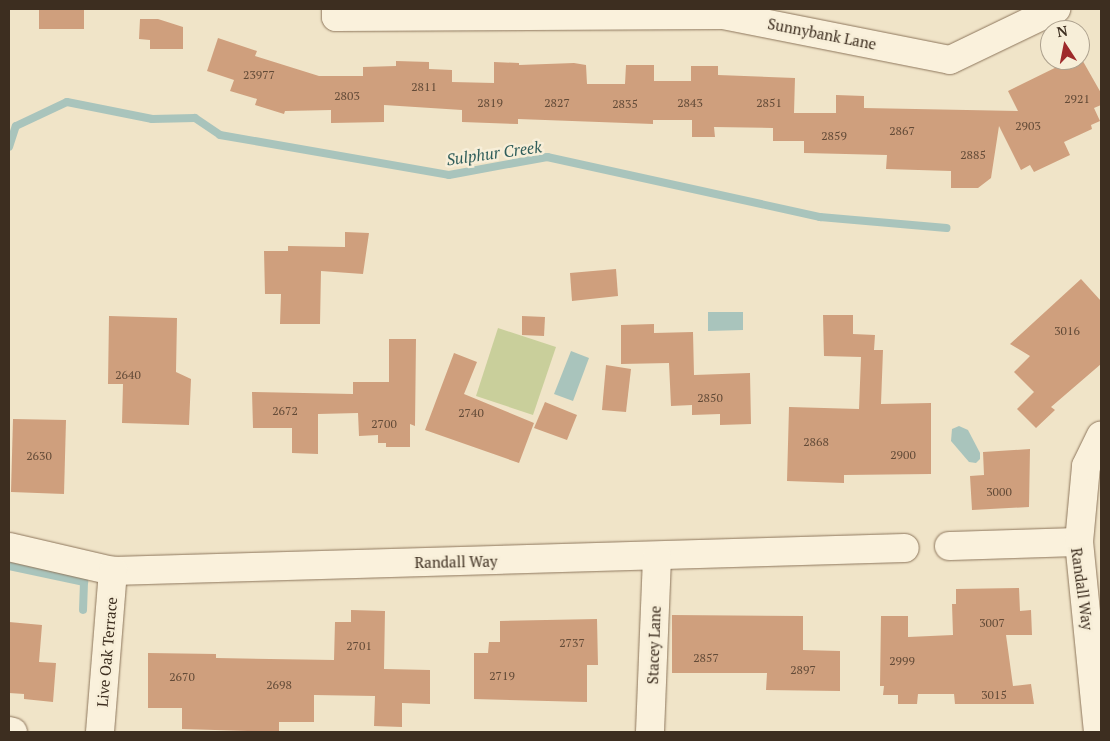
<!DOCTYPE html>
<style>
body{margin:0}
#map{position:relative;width:1110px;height:741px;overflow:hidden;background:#f0e4c8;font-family:"PT Serif",serif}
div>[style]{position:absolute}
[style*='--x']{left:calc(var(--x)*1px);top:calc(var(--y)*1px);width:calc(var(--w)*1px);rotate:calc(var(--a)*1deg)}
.green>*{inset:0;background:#c9cf9b}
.water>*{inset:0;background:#a9c4bc}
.stream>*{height:8px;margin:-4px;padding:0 4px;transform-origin:4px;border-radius:4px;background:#a9c4bc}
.building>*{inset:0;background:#cf9f7d}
.roads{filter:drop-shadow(0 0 1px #8d765c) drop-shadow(0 0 1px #8d765c)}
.minor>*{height:28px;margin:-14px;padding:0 14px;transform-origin:14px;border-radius:14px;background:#faf1dc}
span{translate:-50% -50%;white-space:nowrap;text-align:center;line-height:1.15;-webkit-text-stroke:5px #f7eed8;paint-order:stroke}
.number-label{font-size:12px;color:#624a37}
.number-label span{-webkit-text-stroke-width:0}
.street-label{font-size:15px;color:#3d2e20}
.water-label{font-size:16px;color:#2f5d5a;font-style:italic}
.frame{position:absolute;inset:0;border:10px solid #3d2e20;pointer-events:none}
.north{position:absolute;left:1040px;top:20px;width:50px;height:50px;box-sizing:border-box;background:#f7eed8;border:1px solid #ada18e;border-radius:50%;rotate:349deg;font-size:14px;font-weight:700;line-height:20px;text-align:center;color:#3d2e20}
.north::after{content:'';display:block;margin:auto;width:18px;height:22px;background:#9e2a2b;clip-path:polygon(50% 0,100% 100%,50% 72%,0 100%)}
</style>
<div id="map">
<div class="green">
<div style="clip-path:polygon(498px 328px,556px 347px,533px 415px,476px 396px)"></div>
</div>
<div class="water">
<div style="clip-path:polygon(708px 312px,743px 312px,743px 330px,708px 331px)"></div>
<div style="clip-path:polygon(571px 351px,589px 358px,573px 401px,554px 394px)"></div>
<div style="clip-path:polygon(959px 426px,968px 430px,980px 453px,980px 459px,976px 463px,969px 462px,951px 441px,952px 429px)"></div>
</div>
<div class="stream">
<div style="--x:9;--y:147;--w:22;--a:-72"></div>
<div style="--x:16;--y:126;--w:56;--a:-25.2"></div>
<div style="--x:67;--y:102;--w:87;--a:11.3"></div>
<div style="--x:152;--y:119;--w:43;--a:-1.3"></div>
<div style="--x:195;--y:118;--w:30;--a:34"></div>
<div style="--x:220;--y:135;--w:232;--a:9.9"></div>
<div style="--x:449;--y:175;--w:100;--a:-10.4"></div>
<div style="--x:547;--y:157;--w:280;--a:12.4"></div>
<div style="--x:820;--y:217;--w:127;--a:5"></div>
<div style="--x:9;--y:566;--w:77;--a:12"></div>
<div style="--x:84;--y:582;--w:28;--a:92"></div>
</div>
<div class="building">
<div style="clip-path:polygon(39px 9px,84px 9px,84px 29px,39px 29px)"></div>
<div style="clip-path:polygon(140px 19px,158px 19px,183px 27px,183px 49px,150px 49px,150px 40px,139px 39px)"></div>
<div style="clip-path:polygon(218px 38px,257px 51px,255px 56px,319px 76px,363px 76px,363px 67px,396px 66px,396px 61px,429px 62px,429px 69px,452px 70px,452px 82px,494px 83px,494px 62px,519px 63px,519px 65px,574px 63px,586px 65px,587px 84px,625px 84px,626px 65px,654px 65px,654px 81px,691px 81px,691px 66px,718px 66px,718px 75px,795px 78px,794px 113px,836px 113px,836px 95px,864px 96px,864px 108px,1018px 111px,1008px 91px,1071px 60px,1080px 60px,1080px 56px,1101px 93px,1101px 105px,1094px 108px,1100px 121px,1091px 125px,1092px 129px,1064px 142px,1070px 155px,1034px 172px,1030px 165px,1021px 170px,999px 126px,991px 178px,978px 188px,951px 188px,951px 171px,886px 169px,887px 155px,804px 153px,804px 141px,773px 141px,773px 128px,714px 127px,715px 137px,692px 137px,692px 120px,653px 120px,653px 124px,518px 119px,518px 124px,462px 122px,462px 110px,384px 105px,384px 122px,331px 123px,331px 110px,285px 111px,284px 114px,255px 105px,257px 99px,230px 91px,234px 80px,207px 71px)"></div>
<div style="clip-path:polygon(345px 232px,369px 233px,363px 274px,321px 271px,320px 324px,280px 324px,281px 294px,265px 294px,264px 251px,288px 251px,288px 246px,345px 247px)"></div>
<div style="clip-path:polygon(616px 269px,618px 296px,572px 301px,570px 273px)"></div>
<div style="clip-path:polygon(1081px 279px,1101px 301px,1101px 364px,1051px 407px,1055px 410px,1036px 428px,1017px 409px,1034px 392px,1014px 372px,1030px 356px,1010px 344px)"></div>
<div style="clip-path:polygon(823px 315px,853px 315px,853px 334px,875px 335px,874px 350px,883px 350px,881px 404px,931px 403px,931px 474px,844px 475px,844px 483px,787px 481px,789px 407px,859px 409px,861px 357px,824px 356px)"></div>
<div style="clip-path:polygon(109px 316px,177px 318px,176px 372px,191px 379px,189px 425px,122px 423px,123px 384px,108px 384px)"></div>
<div style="clip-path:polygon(522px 316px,545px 317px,544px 336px,522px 335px)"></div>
<div style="clip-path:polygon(654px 324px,654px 333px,693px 332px,694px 375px,750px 373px,751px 424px,720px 425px,720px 414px,692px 415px,692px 405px,671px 406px,669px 363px,621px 364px,621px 325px)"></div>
<div style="clip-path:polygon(389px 339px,416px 339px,415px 426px,410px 424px,410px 447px,386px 447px,386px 443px,378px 443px,378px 435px,359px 436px,358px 413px,318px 414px,318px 454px,292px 453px,292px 428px,253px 428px,252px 392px,353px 394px,353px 382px,389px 382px)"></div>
<div style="clip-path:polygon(454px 353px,477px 362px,464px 394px,534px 423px,519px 463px,425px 430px)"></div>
<div style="clip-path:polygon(606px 365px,631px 369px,626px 412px,602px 410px)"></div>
<div style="clip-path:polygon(545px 402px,577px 415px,567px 440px,534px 428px)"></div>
<div style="clip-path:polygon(13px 419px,66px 420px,64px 494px,11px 492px)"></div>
<div style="clip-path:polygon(1030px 449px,1029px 507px,972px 510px,970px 476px,984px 475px,983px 452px)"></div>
<div style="clip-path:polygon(1019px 588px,1020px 611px,1031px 610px,1032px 635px,1006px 635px,1013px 686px,1031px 684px,1034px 704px,955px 704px,954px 694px,918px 694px,917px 704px,898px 704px,898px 695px,883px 695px,884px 686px,880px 686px,881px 616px,908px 616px,908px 637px,953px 635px,952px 604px,956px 604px,956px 589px)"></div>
<div style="clip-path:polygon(351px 610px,385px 611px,384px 669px,430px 670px,430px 704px,402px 703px,402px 727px,374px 726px,375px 696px,314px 695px,314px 722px,279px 722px,279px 732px,182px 729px,182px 708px,148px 708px,148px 653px,216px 654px,216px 658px,334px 660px,335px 622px,351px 622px)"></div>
<div style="clip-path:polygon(672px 615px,803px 616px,803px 650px,840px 651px,840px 691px,766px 690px,767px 673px,672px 673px)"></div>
<div style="clip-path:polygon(597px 619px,598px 665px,587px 665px,587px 702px,474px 699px,474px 653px,488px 653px,489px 642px,500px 642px,500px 621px)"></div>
<div style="clip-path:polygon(9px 622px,42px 625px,39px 662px,56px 663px,53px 702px,24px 699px,24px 694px,9px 693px)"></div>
</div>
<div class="roads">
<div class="minor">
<div style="--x:336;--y:9;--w:8;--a:90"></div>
<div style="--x:336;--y:17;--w:387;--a:-0.3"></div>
<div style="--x:723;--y:15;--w:231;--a:11.2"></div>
<div style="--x:950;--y:60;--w:118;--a:-25.7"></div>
<div style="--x:949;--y:546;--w:130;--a:-1.8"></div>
<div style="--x:9;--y:547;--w:107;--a:13"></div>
<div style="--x:113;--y:571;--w:792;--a:-1.66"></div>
<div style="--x:9;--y:731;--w:4;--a:14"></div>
<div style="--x:100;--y:732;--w:162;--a:-85.4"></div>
<div style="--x:650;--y:732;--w:175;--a:-87.7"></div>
<div style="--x:1098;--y:732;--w:191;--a:-95.7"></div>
<div style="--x:1079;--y:542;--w:76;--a:-84.7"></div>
<div style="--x:1086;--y:466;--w:34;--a:-64"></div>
</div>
</div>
<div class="number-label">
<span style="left:259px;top:75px">23977</span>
<span style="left:424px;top:87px">2811</span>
<span style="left:347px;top:96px">2803</span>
<span style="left:1077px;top:99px">2921</span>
<span style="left:490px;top:103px">2819</span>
<span style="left:557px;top:103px">2827</span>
<span style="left:690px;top:103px">2843</span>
<span style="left:769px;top:103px">2851</span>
<span style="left:625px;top:104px">2835</span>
<span style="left:1028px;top:126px">2903</span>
<span style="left:902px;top:131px">2867</span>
<span style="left:834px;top:136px">2859</span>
<span style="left:973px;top:155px">2885</span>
<span style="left:1067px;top:331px">3016</span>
<span style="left:128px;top:375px">2640</span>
<span style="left:710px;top:398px">2850</span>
<span style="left:285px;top:411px">2672</span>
<span style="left:471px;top:413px">2740</span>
<span style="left:384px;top:424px">2700</span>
<span style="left:816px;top:442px">2868</span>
<span style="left:903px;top:455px">2900</span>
<span style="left:39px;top:456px">2630</span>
<span style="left:999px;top:492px">3000</span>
<span style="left:992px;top:623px">3007</span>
<span style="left:572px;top:643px">2737</span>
<span style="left:359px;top:646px">2701</span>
<span style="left:706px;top:658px">2857</span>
<span style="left:902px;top:661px">2999</span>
<span style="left:803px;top:670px">2897</span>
<span style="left:502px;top:676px">2719</span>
<span style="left:182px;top:677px">2670</span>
<span style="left:279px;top:685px">2698</span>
<span style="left:994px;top:695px">3015</span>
</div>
<div class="street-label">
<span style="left:822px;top:34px;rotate:11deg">Sunnybank Lane</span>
<span style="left:456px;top:562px;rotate:-1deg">Randall Way</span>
<span style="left:1082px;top:589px;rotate:82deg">Randall Way</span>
<span style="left:654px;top:645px;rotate:-88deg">Stacey Lane</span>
<span style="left:107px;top:652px;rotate:-85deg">Live Oak Terrace</span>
</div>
<div class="water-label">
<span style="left:494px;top:153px;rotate:-8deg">Sulphur Creek</span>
</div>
<div class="frame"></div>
<div class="north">N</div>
</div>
